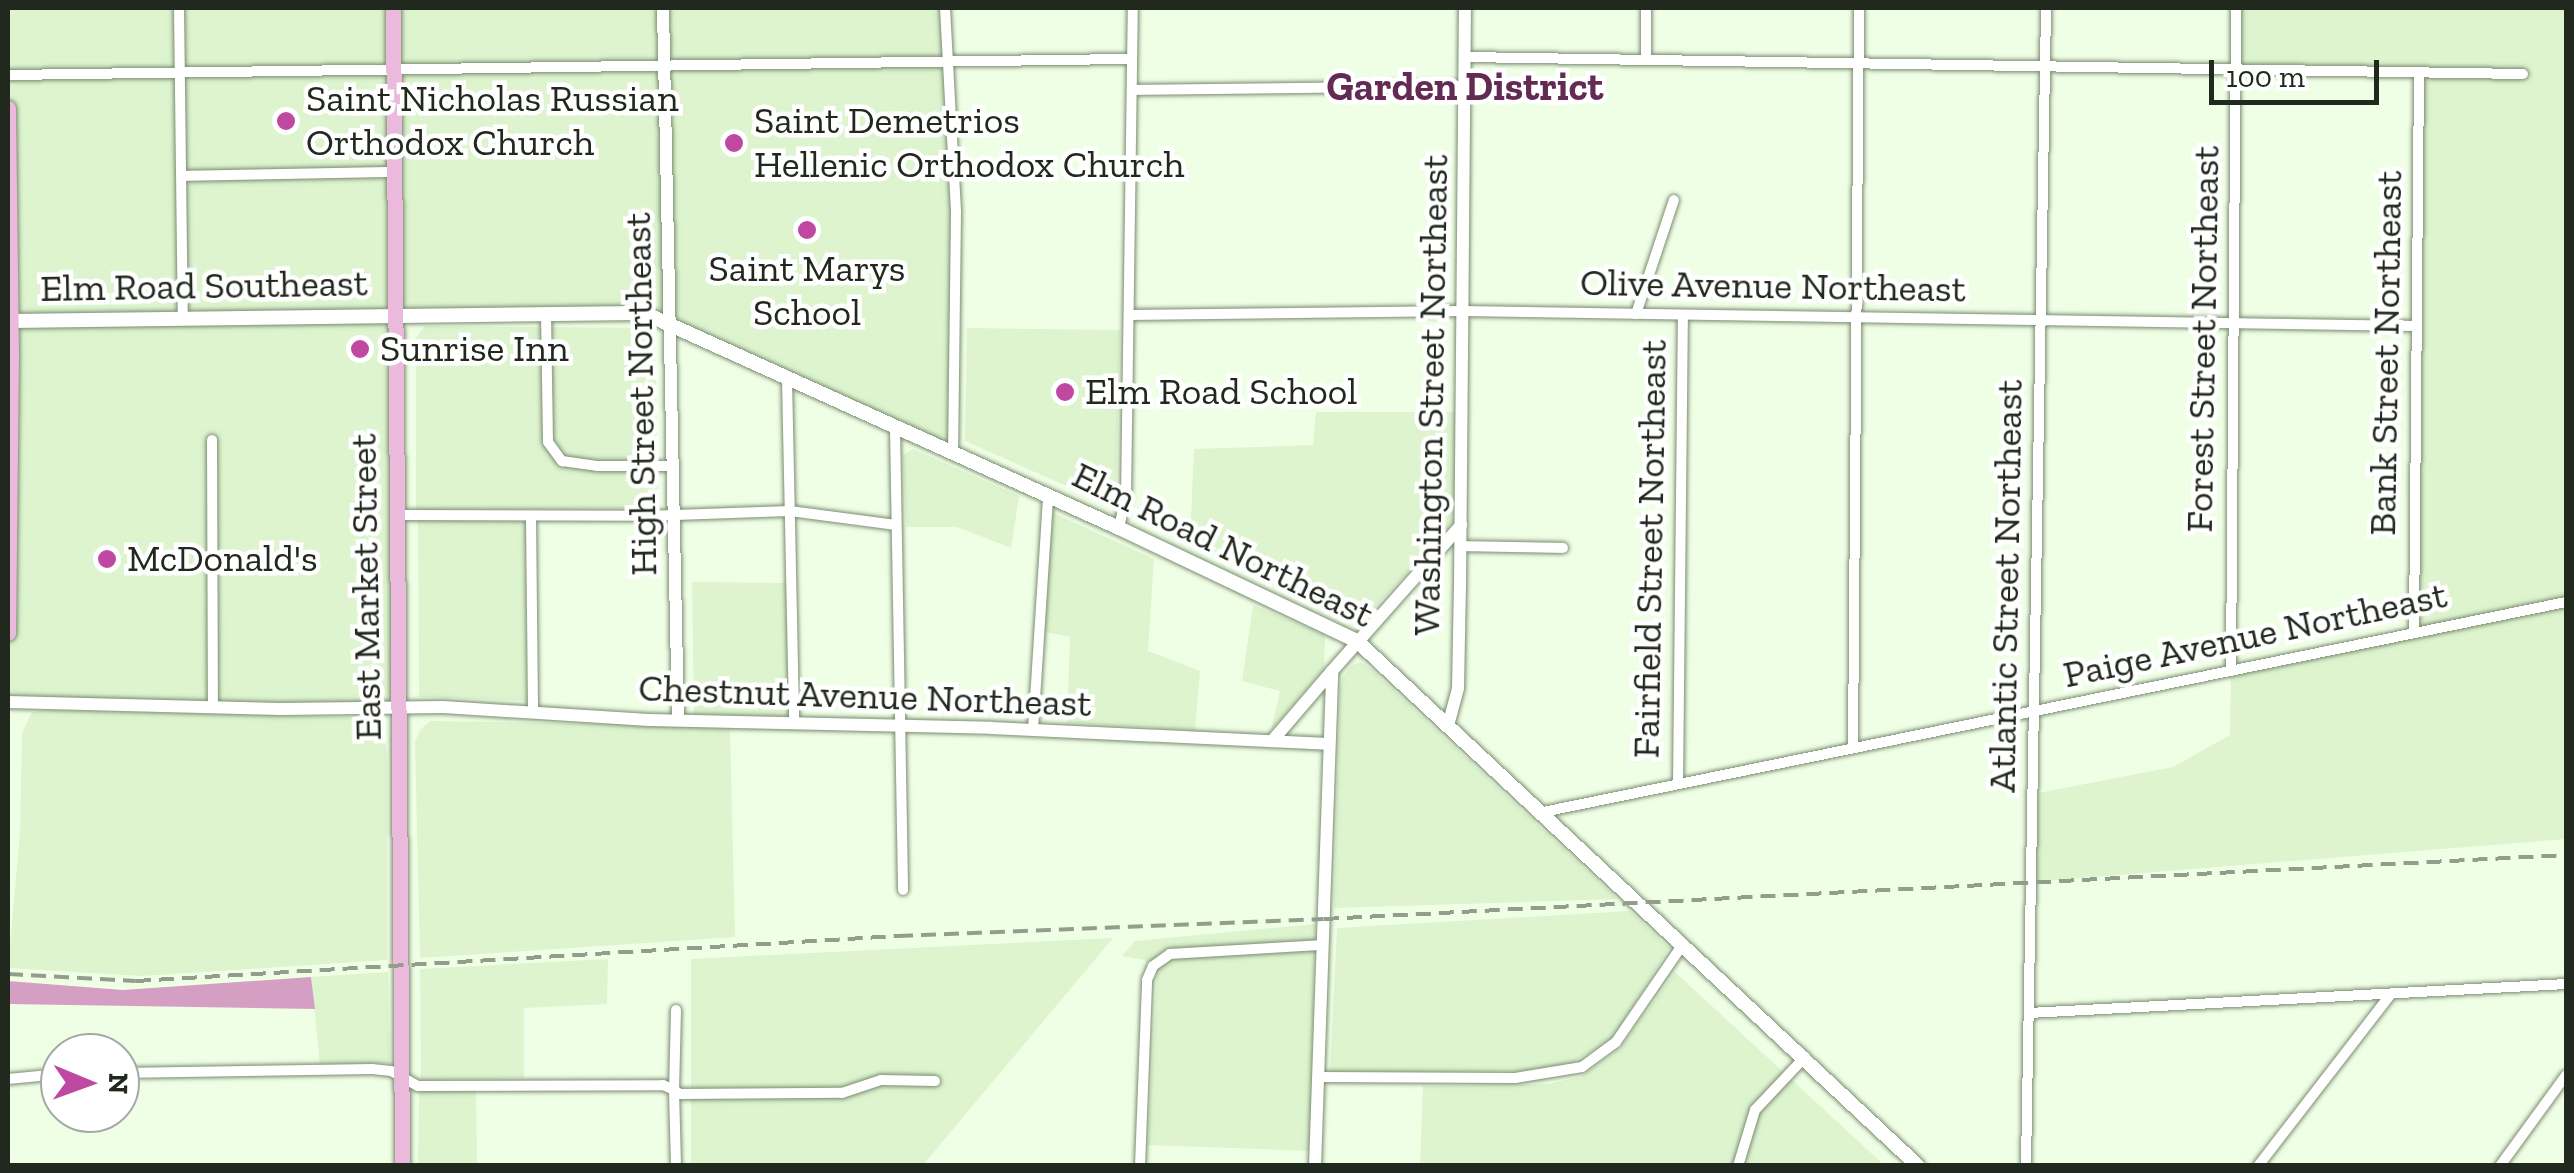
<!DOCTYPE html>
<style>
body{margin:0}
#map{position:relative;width:2574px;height:1173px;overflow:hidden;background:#efffe6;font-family:"Zilla Slab",serif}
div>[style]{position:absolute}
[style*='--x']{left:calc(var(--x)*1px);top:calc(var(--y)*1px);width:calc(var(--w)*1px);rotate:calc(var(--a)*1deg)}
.built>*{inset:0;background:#ddf4cf}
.forest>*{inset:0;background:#d59fc3}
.roads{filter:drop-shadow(0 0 2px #7b8c70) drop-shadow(0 0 2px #7b8c70)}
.minor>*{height:10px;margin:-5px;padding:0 5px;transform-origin:5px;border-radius:5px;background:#fff}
.tertiary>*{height:12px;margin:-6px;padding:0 6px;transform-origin:6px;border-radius:6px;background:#fff}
.secondary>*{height:14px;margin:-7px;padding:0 7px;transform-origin:7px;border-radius:7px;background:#fff}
.primary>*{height:15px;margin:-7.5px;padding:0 7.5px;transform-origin:7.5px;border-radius:7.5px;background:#ebb9dc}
.rail>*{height:4px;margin-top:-2px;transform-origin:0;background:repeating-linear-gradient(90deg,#929d8b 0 15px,transparent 0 23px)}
.dots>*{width:28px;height:28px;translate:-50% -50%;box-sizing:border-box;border:5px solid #fff;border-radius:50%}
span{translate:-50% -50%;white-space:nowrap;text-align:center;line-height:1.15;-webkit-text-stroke:9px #fff;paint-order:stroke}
.poi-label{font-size:38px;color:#21281d}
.left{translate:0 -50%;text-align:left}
.street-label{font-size:38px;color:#21281d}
.neighbourhood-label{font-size:40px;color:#632a53;font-weight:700}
.frame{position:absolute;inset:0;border:10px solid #21281d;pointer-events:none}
.north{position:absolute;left:40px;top:1033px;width:100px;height:100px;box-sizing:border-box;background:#fff;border:2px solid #a6a9a5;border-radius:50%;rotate:91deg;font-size:28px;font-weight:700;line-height:40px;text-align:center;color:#21281d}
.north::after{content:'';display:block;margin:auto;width:35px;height:45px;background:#bf49a0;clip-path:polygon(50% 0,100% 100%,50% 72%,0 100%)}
.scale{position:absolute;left:2209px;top:60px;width:170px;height:45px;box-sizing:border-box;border:5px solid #21281d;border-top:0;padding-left:12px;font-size:30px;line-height:35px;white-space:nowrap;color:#21281d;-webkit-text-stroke:8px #fff;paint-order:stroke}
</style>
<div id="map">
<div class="built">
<div style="clip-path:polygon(8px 8px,945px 8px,956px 212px,953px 453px,655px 318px,397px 316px,401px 708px,8px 702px,11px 354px)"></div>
<div style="clip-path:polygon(2236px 8px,2566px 8px,2566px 839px,2031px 882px,2033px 794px,2173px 767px,2230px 735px,2231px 671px,2414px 633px,2418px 73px,2236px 69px)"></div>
<div style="clip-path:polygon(425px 326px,655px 328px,658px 508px,416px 510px,416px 338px)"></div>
<div style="clip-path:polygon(967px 328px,1120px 330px,1116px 508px,965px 441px)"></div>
<div style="clip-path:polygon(1316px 412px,1456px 412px,1454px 522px,1363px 620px,1190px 541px,1194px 449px,1313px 445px)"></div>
<div style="clip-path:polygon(913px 449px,1019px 496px,1011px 548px,957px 527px,906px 527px,903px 455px)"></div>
<div style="clip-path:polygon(1051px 512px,1154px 559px,1148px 651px,1200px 671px,1195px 730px,1067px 723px,1070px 637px,1041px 631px)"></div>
<div style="clip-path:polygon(418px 520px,526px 521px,527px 701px,419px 697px)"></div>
<div style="clip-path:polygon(692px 582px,786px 583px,789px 716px,694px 715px)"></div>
<div style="clip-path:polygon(1253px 605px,1325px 635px,1324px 669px,1271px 730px,1280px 691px,1242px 681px)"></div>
<div style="clip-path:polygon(1361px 662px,1370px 668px,1617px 899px,1334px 908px,1340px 692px,1342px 678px,1351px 666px)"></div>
<div style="clip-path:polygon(49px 710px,382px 718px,387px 754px,387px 960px,142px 976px,8px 968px,20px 833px,22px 733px,32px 712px)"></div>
<div style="clip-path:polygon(430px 721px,730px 726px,735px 937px,420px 958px,415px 742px,420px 730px)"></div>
<div style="clip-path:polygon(1630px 911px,1669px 948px,1613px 1038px,1572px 1063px,1525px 1071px,1330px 1072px,1337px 928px)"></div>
<div style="clip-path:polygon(1315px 924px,1310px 1151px,1148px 1145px,1157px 973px,1145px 960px,1122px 956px,1135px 941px)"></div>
<div style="clip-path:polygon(1113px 938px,923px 1165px,691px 1166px,691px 959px)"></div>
<div style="clip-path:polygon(608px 959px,607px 1004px,524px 1008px,524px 1078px,421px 1080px,420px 969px)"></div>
<div style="clip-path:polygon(388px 972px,390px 1063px,320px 1065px,311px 977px)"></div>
<div style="clip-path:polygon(1675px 972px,1884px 1165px,1420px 1166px,1423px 1086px,1548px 1084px,1580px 1077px,1620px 1049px)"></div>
<div style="clip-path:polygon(419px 1091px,476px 1091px,477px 1165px,418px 1165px)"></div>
</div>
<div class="forest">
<div style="clip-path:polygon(311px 977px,315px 1009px,8px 1004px,8px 981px,123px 990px)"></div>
</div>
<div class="roads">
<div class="minor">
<div style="--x:179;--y:8;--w:310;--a:89.3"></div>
<div style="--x:945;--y:8;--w:204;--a:86.9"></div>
<div style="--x:956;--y:212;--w:241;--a:90.7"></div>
<div style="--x:1464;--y:57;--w:1059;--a:0.92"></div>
<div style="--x:1646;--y:60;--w:52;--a:-90"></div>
<div style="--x:8;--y:75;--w:1124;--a:-0.82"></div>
<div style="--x:1132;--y:90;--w:332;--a:-0.7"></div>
<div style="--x:182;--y:176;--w:213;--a:-1.1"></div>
<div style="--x:546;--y:314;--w:128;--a:89.1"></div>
<div style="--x:548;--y:442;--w:24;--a:54"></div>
<div style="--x:562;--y:461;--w:35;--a:8"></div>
<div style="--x:597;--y:466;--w:75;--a:0"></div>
<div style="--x:1636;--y:314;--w:120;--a:-71.6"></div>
<div style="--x:1129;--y:315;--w:333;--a:-0.7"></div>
<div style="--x:1462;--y:311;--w:954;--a:0.9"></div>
<div style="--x:787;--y:379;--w:343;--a:88.8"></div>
<div style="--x:895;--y:428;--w:462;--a:89"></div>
<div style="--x:212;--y:440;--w:267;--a:89.8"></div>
<div style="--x:399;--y:515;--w:247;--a:0.2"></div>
<div style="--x:646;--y:516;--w:144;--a:-2"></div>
<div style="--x:790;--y:511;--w:107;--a:7.5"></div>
<div style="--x:531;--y:516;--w:195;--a:89.4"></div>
<div style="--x:1119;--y:528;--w:33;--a:-78"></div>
<div style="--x:1126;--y:496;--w:488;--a:-89.2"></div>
<div style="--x:1461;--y:546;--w:102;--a:1.1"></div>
<div style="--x:2414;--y:633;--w:560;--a:-89.49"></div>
<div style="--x:2231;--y:671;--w:663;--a:-89.57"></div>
<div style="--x:1033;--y:730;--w:233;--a:-86.3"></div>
<div style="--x:1853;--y:748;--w:740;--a:-89.54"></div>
<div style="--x:1678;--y:784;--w:469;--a:-89.4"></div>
<div style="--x:1543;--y:812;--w:1044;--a:-11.6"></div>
<div style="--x:676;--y:1010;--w:80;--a:91.4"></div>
<div style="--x:674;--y:1090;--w:7;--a:34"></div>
<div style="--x:680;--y:1094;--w:162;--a:-0.4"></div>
<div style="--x:842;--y:1093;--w:41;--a:-18.4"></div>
<div style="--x:881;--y:1080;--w:54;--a:1.1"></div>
<div style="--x:2029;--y:1013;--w:538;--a:-3.09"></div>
<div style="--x:120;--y:1073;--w:252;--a:-0.9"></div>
<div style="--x:372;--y:1069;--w:19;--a:6"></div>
<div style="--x:391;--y:1071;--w:31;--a:29"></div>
<div style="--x:418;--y:1086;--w:245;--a:-0.2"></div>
<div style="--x:663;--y:1085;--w:12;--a:24"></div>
<div style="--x:674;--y:1090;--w:76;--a:88.5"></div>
<div style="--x:1318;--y:1077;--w:197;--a:0.3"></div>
<div style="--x:1515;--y:1078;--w:68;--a:-9.3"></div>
<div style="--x:1582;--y:1067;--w:42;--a:-36.3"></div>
<div style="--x:1616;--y:1042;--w:119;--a:-55.6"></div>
<div style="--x:8;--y:1079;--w:52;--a:-5.5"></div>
<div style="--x:1140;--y:1166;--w:186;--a:-87.8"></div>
<div style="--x:1147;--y:980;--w:15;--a:-67"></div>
<div style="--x:1153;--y:966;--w:21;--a:-35"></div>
<div style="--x:1170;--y:954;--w:153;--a:-3.4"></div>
<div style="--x:1738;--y:1166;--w:59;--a:-73.1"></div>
<div style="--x:1755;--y:1110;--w:73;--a:-46.7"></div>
<div style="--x:2026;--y:1166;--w:1158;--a:-89.01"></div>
<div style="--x:2258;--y:1166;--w:216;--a:-52.3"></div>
<div style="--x:2500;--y:1166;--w:112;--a:-54"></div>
</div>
<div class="tertiary">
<div style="--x:663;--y:8;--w:712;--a:88.79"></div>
<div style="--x:8;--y:702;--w:272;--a:1.5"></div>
<div style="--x:280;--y:709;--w:163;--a:-0.7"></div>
<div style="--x:443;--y:707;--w:206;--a:3.6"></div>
<div style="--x:649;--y:720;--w:342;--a:1.3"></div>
<div style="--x:991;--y:728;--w:337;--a:2.7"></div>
<div style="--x:1449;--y:722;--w:35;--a:-75"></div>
<div style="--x:1458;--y:688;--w:101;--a:-88.9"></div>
<div style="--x:1460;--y:587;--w:579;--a:-89.51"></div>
<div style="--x:1272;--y:741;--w:92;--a:-49.4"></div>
<div style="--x:1315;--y:1166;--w:495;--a:-88"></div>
<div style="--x:1332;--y:671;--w:195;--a:-48.5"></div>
</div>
<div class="secondary">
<div style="--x:11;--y:321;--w:628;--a:-0.73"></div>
<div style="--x:639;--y:313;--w:17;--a:17"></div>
<div style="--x:655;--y:318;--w:509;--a:24.35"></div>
<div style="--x:1119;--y:528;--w:263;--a:25.4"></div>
<div style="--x:1357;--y:641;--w:768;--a:43.1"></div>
</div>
<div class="primary">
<div style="--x:393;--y:8;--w:1158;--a:89.55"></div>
<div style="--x:8;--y:108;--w:246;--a:89.3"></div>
<div style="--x:11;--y:354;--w:279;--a:90.6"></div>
</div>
</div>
<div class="rail">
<div style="--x:8;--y:974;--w:128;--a:3.1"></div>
<div style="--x:136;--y:981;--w:763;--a:-3.38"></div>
<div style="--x:898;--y:936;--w:426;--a:-2.3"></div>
<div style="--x:1324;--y:919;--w:1244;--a:-2.95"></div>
</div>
<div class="dots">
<div style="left:286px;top:121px;background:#bf49a0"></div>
<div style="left:734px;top:143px;background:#bf49a0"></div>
<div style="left:807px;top:230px;background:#bf49a0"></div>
<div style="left:360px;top:349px;background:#bf49a0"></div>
<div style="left:1065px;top:392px;background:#bf49a0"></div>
<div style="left:107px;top:559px;background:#bf49a0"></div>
</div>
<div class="poi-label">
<span class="left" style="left:306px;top:121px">Saint Nicholas Russian<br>Orthodox Church</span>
<span class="left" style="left:754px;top:143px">Saint Demetrios<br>Hellenic Orthodox Church</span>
<span style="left:807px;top:291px">Saint Marys<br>School</span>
<span class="left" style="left:380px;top:349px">Sunrise Inn</span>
<span class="left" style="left:1085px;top:392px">Elm Road School</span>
<span class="left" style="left:127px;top:559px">McDonald's</span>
</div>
<div class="street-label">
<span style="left:204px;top:286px;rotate:-1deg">Elm Road Southeast</span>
<span style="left:1773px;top:286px;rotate:1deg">Olive Avenue Northeast</span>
<span style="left:2203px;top:339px;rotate:-89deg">Forest Street Northeast</span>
<span style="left:2386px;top:353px;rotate:-89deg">Bank Street Northeast</span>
<span style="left:641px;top:394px;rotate:-91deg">High Street Northeast</span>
<span style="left:1431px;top:395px;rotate:-89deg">Washington Street Northeast</span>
<span style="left:1223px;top:545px;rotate:26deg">Elm Road Northeast</span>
<span style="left:1650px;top:549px;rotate:-89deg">Fairfield Street Northeast</span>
<span style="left:2006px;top:586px;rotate:-89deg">Atlantic Street Northeast</span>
<span style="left:366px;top:587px;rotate:-91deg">East Market Street</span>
<span style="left:2255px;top:635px;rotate:-12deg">Paige Avenue Northeast</span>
<span style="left:865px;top:696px;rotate:2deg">Chestnut Avenue Northeast</span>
</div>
<div class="neighbourhood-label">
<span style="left:1465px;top:86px">Garden District</span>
</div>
<div class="frame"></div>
<div class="north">N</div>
<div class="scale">100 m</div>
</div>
